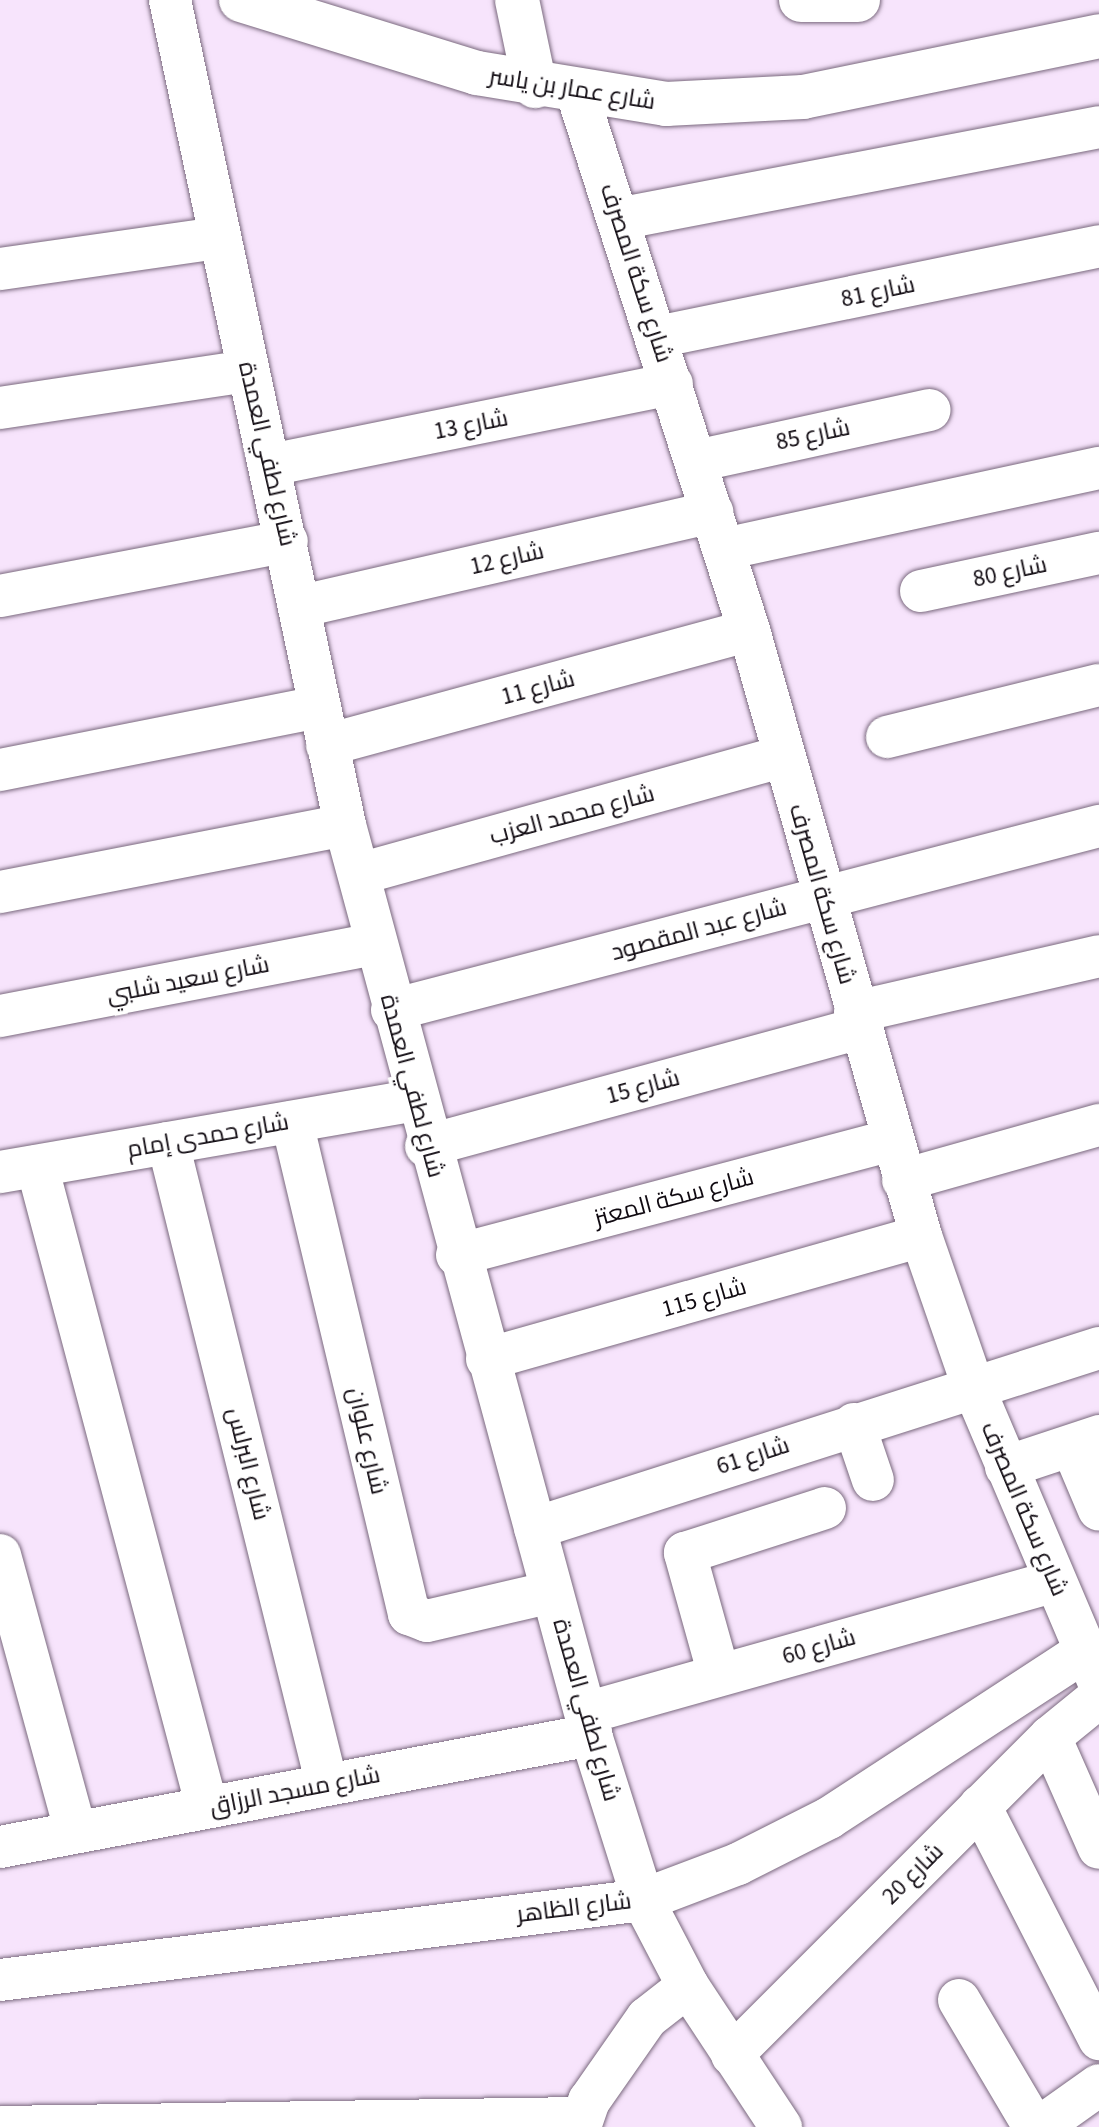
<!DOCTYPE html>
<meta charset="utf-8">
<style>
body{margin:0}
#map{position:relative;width:1099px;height:2127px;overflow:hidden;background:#f7e4fc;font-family:"Source Sans 3",Cairo,sans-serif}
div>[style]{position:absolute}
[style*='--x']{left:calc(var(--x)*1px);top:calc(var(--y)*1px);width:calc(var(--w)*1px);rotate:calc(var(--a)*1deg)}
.roads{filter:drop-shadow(0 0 2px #7a697e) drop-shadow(0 0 2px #7a697e)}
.minor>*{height:42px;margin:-21px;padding:0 21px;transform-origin:21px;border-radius:21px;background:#fff}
.tertiary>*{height:44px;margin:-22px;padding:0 22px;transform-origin:22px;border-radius:22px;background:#fff}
span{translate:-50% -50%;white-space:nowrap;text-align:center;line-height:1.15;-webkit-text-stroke:8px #fff;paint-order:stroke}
.street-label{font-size:24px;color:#100a11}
</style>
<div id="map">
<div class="roads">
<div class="minor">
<div style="--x:170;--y:0;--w:843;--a:78.02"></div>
<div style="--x:345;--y:825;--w:943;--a:74.87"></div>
<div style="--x:591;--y:1735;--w:173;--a:72.5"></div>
<div style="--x:643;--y:1900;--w:97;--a:62.4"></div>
<div style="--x:688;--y:1986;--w:169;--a:56.6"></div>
<div style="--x:577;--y:93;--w:564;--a:72.24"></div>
<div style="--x:749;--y:630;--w:630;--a:74.15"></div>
<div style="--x:921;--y:1236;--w:159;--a:70.9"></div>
<div style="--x:973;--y:1386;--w:323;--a:67"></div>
<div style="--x:618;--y:219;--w:490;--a:-10.8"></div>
<div style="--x:0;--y:269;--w:220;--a:-8.1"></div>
<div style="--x:657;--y:337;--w:451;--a:-11.6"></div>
<div style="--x:0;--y:408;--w:251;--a:-8.5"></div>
<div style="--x:696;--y:461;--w:239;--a:-12.3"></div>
<div style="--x:270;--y:465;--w:410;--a:-11.4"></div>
<div style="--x:724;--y:549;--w:384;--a:-12.2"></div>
<div style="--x:921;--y:591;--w:182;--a:-12.1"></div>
<div style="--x:0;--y:596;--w:292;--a:-10.8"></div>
<div style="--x:302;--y:606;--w:421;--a:-12.9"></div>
<div style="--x:887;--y:737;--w:218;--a:-13.8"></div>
<div style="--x:327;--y:745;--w:437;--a:-15.2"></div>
<div style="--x:0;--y:770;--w:325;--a:-11.2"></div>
<div style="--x:359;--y:874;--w:441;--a:-15.5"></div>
<div style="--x:0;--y:892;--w:351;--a:-11"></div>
<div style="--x:392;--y:1010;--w:731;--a:-14.59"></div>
<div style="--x:855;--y:1012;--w:250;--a:-12.9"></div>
<div style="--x:0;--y:1016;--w:382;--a:-10.9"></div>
<div style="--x:292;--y:1122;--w:506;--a:76.62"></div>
<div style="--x:409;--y:1614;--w:19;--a:21"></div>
<div style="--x:427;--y:1621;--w:128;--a:-13.1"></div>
<div style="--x:168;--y:1143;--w:661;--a:76.09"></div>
<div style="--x:426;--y:1146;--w:450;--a:-15.2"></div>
<div style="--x:37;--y:1166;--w:663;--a:75.15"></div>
<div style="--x:0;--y:1172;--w:423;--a:-9.8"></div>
<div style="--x:903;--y:1180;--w:204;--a:-15.7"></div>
<div style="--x:457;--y:1255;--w:449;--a:-14.8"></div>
<div style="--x:487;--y:1359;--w:451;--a:-15.8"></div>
<div style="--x:854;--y:1424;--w:59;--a:71.3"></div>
<div style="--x:1072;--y:1446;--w:69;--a:67.1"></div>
<div style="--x:1006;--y:1467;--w:98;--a:-18.4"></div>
<div style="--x:535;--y:1528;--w:592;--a:-17.7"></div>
<div style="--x:0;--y:1555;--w:287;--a:74.7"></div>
<div style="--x:719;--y:1675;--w:127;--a:-105.6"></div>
<div style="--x:685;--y:1553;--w:147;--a:-17.8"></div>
<div style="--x:586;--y:1713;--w:485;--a:-15.7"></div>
<div style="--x:1050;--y:1737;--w:121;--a:66.2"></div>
<div style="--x:980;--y:1806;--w:262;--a:62.9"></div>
<div style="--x:0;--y:1847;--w:602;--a:-10.73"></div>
<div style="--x:0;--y:1980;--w:648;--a:-7.09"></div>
<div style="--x:643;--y:1900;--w:102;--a:-20.8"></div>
<div style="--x:738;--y:1864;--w:102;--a:-26.8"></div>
<div style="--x:829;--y:1818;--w:306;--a:-33.1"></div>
<div style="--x:959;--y:2000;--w:147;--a:59.4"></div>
<div style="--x:732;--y:2055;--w:450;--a:-45"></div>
<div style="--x:1050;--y:1737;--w:63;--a:-39.2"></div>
<div style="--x:1;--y:2127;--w:581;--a:-0.89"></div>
<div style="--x:580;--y:2127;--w:28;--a:-71"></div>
<div style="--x:589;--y:2101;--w:101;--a:-55.1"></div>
<div style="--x:647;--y:2018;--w:52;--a:-38"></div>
<div style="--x:1040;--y:2127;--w:72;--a:-35.4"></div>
</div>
<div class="tertiary">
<div style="--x:241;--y:0;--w:247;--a:17.2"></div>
<div style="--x:477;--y:73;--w:192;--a:9.3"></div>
<div style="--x:666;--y:104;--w:137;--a:-2.9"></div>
<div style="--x:803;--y:97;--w:302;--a:-11.6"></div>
<div style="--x:517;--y:0;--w:88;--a:78.2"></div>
<div style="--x:801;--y:0;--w:57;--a:0"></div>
</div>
</div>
<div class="street-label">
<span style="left:572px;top:89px;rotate:9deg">شارع عمار بن ياسر</span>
<span style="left:636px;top:273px;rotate:72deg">شارع سكة المصرف</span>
<span style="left:878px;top:292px;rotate:-12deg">شارع 81</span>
<span style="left:471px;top:425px;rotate:-11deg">شارع 13</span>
<span style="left:813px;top:435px;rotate:-12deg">شارع 85</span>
<span style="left:267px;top:454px;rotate:77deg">شارع لطفي العمدة</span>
<span style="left:507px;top:559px;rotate:-13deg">شارع 12</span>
<span style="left:1010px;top:572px;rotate:-12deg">شارع 80</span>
<span style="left:538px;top:688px;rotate:-15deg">شارع 11</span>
<span style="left:572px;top:815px;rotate:-15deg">شارع محمد العزب</span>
<span style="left:822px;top:894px;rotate:74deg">شارع سكة المصرف</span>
<span style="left:699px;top:930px;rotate:-15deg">شارع عبد المقصود</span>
<span style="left:188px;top:980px;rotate:-11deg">شارع سعيد شلبي</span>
<span style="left:412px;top:1086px;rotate:75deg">شارع لطفي العمدة</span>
<span style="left:643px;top:1087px;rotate:-15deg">شارع 15</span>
<span style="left:208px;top:1136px;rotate:-10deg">شارع حمدى إمام</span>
<span style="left:674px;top:1198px;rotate:-15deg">شارع سكة المعتز</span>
<span style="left:704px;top:1298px;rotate:-16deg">شارع 115</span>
<span style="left:367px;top:1441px;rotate:77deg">شارع علوان</span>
<span style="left:753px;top:1456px;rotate:-18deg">شارع 61</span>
<span style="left:248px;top:1464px;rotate:76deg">شارع البرلس</span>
<span style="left:1024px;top:1509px;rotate:67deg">شارع سكة المصرف</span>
<span style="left:819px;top:1647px;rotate:-16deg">شارع 60</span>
<span style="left:586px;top:1710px;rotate:74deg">شارع لطفي العمدة</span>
<span style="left:295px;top:1791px;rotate:-11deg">شارع مسجد الرزاق</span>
<span style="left:913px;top:1874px;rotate:-45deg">شارع 20</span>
<span style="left:574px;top:1908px;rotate:-7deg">شارع الظاهر</span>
</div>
</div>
